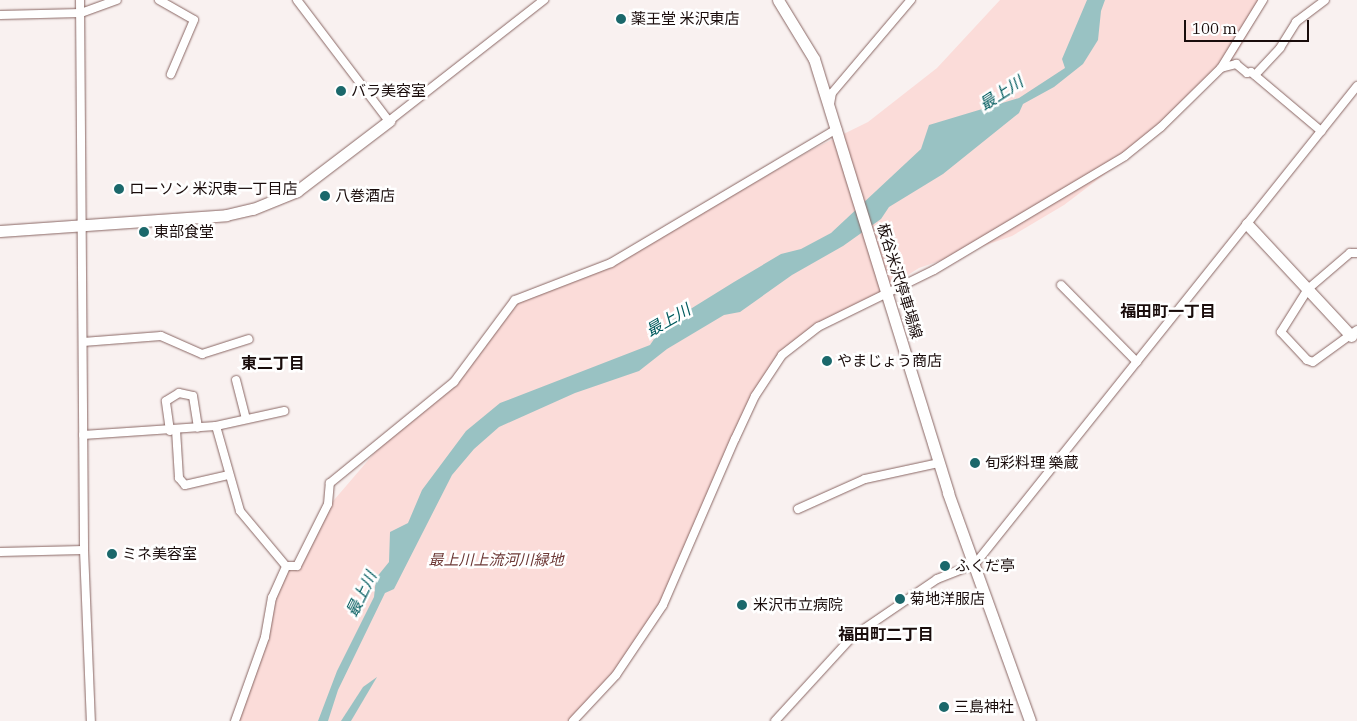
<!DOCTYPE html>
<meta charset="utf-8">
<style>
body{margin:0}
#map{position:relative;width:1357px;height:721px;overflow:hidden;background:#f9f1f0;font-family:"IBM Plex Serif","Noto Sans JP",serif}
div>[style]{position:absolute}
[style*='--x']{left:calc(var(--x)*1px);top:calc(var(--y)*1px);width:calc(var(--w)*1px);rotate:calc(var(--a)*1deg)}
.green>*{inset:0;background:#fbdcd9}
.water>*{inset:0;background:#99c2c3}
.roads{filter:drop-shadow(0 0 1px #896663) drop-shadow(0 0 1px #896663)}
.street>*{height:8px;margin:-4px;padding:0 4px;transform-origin:4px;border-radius:4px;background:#fff}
.secondary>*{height:11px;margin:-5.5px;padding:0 5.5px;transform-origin:5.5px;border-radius:5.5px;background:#fff}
.dots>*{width:14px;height:14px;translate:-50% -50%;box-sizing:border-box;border:2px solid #fff;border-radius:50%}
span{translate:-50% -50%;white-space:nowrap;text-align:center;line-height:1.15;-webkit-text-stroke:5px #fff;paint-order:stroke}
.poi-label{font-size:15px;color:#190c0b}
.left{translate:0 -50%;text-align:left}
.street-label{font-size:15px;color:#190c0b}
.park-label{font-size:15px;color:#6d3936;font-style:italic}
.water-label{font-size:16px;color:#005a5d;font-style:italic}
.neighbourhood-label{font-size:16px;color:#190c0b;font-weight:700}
.scale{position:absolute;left:1184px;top:20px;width:125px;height:22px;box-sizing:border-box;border:2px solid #190c0b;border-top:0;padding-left:6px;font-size:15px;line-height:18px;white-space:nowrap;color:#190c0b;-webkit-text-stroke:4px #fff;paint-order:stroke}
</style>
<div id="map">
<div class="green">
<div style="clip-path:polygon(1000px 0,1267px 0,1236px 54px,1163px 130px,1064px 205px,1012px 236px,919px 268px,876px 295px,816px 325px,779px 352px,754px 395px,661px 603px,602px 688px,570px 721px,238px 721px,276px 597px,287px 569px,299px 568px,328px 507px,377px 450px,457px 383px,516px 304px,611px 265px,813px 149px,868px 122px,937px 68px)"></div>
</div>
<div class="water">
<div style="clip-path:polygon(1087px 0,1105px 0,1101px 11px,1098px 40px,1083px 64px,1054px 87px,1023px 104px,1019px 113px,943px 174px,889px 207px,881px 219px,843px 246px,792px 275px,740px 312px,724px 315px,667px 349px,639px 371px,575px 393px,499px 427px,474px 449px,452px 475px,394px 589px,385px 593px,338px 690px,328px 721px,318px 721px,337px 671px,374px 597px,376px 578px,389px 562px,390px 532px,408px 523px,422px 490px,466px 431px,500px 403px,650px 345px,663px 326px,734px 282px,781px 254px,801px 249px,831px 233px,921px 149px,929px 125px,1019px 98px,1065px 68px,1062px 59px)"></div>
<div style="clip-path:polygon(377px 677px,351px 721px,341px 721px,363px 687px)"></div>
</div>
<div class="roads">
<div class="street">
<div style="--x:80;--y:0;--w:550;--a:89.58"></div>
<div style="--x:84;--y:550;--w:171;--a:87.7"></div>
<div style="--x:159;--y:0;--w:40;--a:29.7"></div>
<div style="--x:194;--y:20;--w:59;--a:113.1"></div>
<div style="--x:297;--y:0;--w:152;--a:52.8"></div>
<div style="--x:389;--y:121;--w:197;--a:-38"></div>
<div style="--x:0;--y:15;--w:81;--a:-1.4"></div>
<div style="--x:81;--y:13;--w:38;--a:-20"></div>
<div style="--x:1221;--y:68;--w:16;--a:-15"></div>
<div style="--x:1236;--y:64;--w:14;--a:39"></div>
<div style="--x:1247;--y:73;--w:4;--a:-14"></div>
<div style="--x:1251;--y:72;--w:92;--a:40.1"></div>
<div style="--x:1255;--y:75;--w:37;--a:-47"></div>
<div style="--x:1280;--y:48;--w:31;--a:-58"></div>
<div style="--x:1296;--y:22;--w:36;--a:-37"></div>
<div style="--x:830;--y:104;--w:11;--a:-80"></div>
<div style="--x:832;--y:93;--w:122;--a:-49.7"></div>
<div style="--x:1357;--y:253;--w:7;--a:180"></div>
<div style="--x:1350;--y:253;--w:55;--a:139.4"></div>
<div style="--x:1308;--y:289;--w:51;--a:122.1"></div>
<div style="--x:1281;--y:332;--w:38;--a:47"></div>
<div style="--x:1307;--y:360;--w:6;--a:18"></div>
<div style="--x:1313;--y:362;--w:54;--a:-36"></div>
<div style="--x:1061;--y:285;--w:108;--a:45.4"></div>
<div style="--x:83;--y:342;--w:78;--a:-4.4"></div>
<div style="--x:161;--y:336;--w:45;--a:23.7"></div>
<div style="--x:202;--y:354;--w:49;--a:-17.7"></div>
<div style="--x:236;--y:380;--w:40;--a:75.6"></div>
<div style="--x:216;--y:426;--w:88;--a:74.2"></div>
<div style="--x:240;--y:511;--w:72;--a:50.1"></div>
<div style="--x:176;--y:430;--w:48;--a:86.4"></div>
<div style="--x:179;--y:478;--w:9;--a:49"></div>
<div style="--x:185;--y:485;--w:44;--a:-13.1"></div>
<div style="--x:170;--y:431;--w:30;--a:-98"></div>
<div style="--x:166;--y:401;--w:15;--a:-32"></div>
<div style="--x:179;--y:393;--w:14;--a:12"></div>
<div style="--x:193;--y:396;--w:32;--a:81"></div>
<div style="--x:83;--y:435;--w:133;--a:-3.9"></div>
<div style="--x:216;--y:426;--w:70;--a:-12.4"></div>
<div style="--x:798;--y:509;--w:73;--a:-24.1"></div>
<div style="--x:865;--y:479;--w:76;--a:-12.2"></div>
<div style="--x:0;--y:552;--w:84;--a:-1.4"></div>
<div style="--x:286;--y:566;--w:11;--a:0"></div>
<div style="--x:297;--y:566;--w:69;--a:-63.4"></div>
<div style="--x:328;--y:504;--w:21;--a:-85"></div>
<div style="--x:330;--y:483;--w:160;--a:-39.2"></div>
<div style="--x:454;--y:382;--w:102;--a:-53.4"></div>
<div style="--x:515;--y:300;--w:103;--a:-21.1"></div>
<div style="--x:611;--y:263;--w:263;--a:-30.7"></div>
<div style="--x:235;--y:721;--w:89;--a:-70.3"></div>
<div style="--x:265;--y:637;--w:40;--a:-80"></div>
<div style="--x:272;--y:598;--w:35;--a:-66"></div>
<div style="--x:573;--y:721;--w:63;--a:-46.9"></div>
<div style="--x:616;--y:675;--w:84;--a:-56.1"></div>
<div style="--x:663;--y:605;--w:181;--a:-66.6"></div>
<div style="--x:735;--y:439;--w:47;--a:-65.1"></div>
<div style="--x:755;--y:396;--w:49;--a:-56.6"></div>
<div style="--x:782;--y:355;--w:46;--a:-37.9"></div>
<div style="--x:818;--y:327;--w:129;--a:-26.2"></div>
<div style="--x:934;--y:270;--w:222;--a:-30.8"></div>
<div style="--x:1125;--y:156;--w:46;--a:-38.9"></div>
<div style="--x:1161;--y:127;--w:84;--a:-44.5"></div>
<div style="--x:1221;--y:68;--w:80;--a:-58.3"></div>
<div style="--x:775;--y:721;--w:114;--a:-47.5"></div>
<div style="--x:852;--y:637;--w:103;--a:-34.3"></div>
<div style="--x:937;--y:579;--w:41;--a:-21.5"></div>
<div style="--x:975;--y:564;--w:612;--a:-51.37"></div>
</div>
<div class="secondary">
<div style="--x:778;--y:0;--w:69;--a:58.6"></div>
<div style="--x:814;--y:59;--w:454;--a:72.8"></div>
<div style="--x:948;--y:493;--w:242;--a:70.2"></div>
<div style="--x:1247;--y:224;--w:153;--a:47.1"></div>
<div style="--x:0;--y:231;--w:227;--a:-4"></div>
<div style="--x:226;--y:215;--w:28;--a:-13"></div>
<div style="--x:253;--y:209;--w:48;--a:-22.2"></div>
<div style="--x:297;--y:191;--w:116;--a:-37.3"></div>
</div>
</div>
<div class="dots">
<div style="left:621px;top:19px;background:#1b686b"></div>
<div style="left:341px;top:91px;background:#1b686b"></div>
<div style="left:119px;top:189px;background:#1b686b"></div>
<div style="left:325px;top:196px;background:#1b686b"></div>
<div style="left:144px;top:232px;background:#1b686b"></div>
<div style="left:827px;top:361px;background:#1b686b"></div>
<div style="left:975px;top:463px;background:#1b686b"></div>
<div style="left:112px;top:554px;background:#1b686b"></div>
<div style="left:945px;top:566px;background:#1b686b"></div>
<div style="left:900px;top:599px;background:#1b686b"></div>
<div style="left:742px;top:605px;background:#1b686b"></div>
<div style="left:944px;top:707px;background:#1b686b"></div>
</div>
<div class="poi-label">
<span class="left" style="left:631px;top:19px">薬王堂 米沢東店</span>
<span class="left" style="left:351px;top:91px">バラ美容室</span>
<span class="left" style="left:129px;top:189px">ローソン 米沢東一丁目店</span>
<span class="left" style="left:335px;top:196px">八巻酒店</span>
<span class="left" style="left:154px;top:232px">東部食堂</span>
<span class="left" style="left:837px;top:361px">やまじょう商店</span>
<span class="left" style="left:985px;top:463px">旬彩料理 樂蔵</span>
<span class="left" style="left:122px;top:554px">ミネ美容室</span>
<span class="left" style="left:955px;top:566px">ふくだ亭</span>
<span class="left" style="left:910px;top:599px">菊地洋服店</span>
<span class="left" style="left:753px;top:605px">米沢市立病院</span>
<span class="left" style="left:954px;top:707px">三島神社</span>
</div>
<div class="street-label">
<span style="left:900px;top:281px;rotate:73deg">板谷米沢停車場線</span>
</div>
<div class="park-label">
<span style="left:496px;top:560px">最上川上流河川緑地</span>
</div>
<div class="water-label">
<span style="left:1001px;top:93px;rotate:-33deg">最上川</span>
<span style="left:668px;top:320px;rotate:-30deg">最上川</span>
<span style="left:361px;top:594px;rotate:-64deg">最上川</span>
</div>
<div class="neighbourhood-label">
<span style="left:1168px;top:311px">福田町一丁目</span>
<span style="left:273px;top:363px">東二丁目</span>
<span style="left:886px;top:634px">福田町二丁目</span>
</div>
<div class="scale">100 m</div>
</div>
